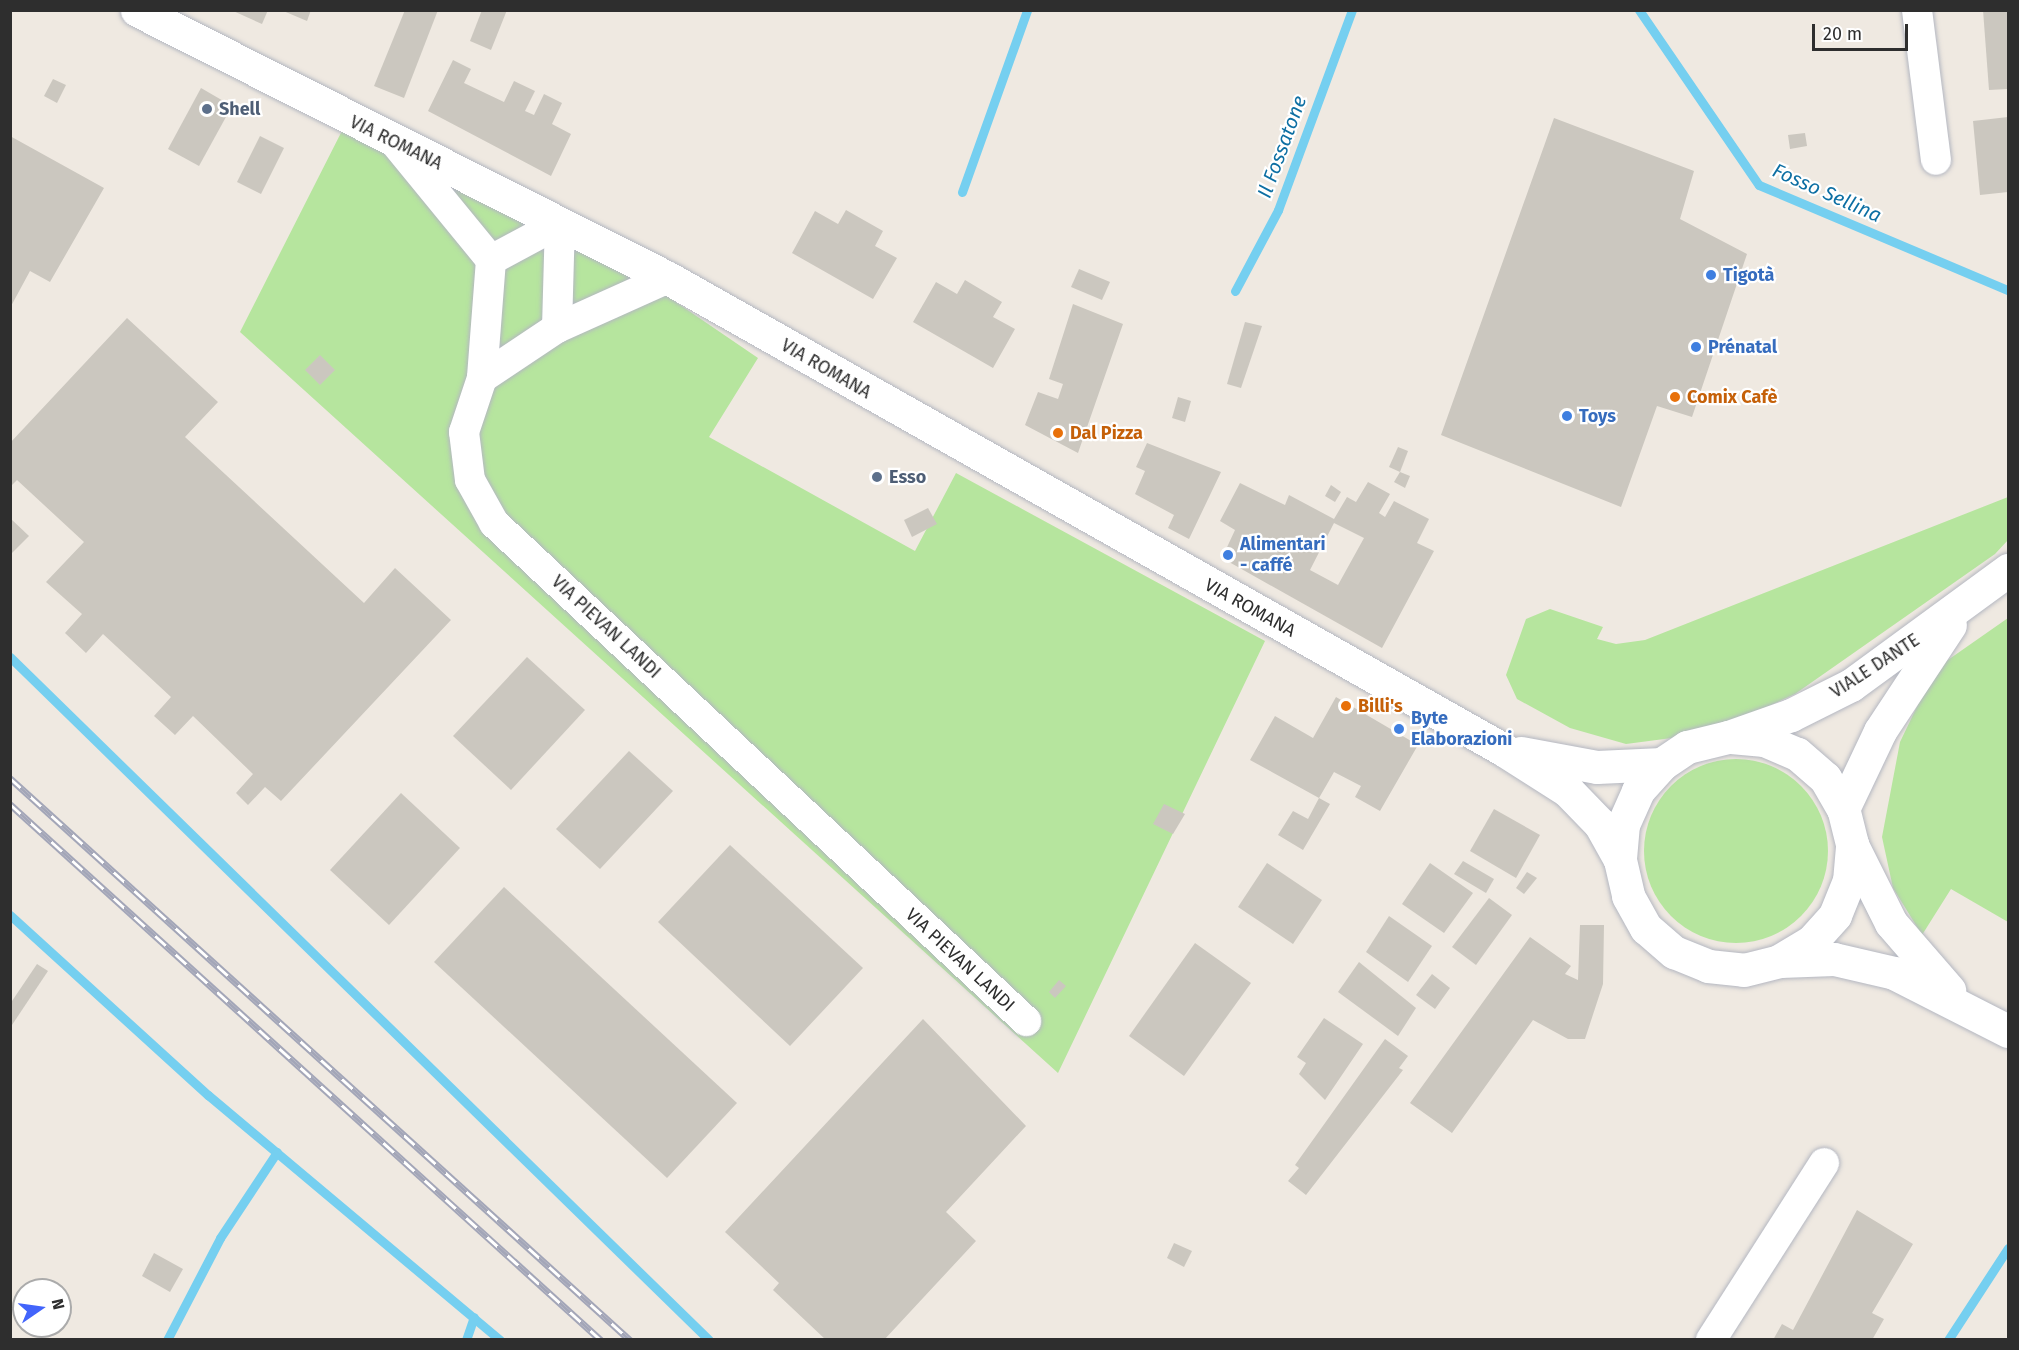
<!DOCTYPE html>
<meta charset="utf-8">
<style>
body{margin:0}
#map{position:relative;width:2019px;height:1350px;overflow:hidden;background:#efe9e1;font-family:"Fira Sans",sans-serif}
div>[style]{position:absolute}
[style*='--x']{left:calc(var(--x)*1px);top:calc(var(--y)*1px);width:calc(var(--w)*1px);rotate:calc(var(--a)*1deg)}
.green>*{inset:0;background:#b6e59e}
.round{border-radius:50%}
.stream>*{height:9px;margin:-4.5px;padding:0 4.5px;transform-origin:4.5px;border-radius:4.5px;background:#75cff0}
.building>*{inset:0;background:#cbc7bf}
.roads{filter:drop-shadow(0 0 2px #b4b7c1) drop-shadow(0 0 2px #b4b7c1)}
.street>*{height:30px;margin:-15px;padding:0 15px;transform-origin:15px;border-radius:15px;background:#fff}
.secondary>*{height:33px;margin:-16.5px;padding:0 16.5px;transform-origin:16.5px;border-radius:16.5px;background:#fff}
.rail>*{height:7px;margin-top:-3.5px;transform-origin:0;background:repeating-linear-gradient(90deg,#fff 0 14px,#a3a6b8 0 28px);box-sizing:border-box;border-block:2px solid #a3a6b8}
.dots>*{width:16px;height:16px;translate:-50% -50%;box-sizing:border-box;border:3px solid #fff;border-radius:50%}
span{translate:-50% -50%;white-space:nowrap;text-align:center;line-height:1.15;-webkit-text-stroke:4.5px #fff;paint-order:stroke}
.service-label{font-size:18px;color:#4e5e75;font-weight:700}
.left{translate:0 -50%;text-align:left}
.street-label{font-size:18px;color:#2e2e2e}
.shop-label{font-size:18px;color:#366cbe;font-weight:700}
.food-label{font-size:18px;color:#c56008;font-weight:700}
.water-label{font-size:20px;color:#0d6fa3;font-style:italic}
.frame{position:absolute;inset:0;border:12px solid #2e2e2e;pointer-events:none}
.north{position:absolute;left:12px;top:1278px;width:60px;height:60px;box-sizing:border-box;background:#fff;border:2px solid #ababab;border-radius:50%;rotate:77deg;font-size:16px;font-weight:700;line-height:24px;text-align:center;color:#2e2e2e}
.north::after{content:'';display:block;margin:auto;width:21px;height:27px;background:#4264fb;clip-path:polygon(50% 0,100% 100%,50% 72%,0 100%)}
.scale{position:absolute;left:1812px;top:24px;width:96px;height:27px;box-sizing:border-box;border:3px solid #2e2e2e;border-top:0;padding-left:8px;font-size:18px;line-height:21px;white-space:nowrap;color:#2e2e2e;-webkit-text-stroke:4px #fff;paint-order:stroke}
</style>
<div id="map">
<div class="green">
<div style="clip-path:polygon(348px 119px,560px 223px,758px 358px,709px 437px,915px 551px,956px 473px,1265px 641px,1058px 1073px,240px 332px)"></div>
<div style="clip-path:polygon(2008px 497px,2008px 540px,1995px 554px,1795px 694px,1710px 733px,1626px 744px,1570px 728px,1517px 699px,1506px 675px,1526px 619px,1550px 609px,1603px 627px,1597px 639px,1616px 644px,1645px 640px)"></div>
<div style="clip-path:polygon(2008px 618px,2008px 922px,1951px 889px,1922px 935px,1893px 888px,1882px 837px,1900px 742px,1935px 669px)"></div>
<div class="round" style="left:1644px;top:759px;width:184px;height:184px"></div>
</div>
<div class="stream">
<div style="--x:1639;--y:10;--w:212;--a:55.6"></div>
<div style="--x:1759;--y:185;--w:270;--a:22.9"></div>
<div style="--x:962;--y:192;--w:193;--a:-70.3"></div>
<div style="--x:1235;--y:291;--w:92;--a:-62"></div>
<div style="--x:1278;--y:210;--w:213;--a:-69.7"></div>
<div style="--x:10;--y:657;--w:977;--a:44.34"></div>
<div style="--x:10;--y:915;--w:268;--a:42.3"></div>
<div style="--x:208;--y:1095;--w:381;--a:40"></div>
<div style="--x:167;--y:1340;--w:115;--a:-62.5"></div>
<div style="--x:220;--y:1238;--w:103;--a:-56.5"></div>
<div style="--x:466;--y:1340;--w:24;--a:-71"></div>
<div style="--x:1948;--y:1340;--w:110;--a:-56.9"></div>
</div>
<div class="building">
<div style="clip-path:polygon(231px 10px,268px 10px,262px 24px)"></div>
<div style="clip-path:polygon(281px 10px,311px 10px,307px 21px)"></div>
<div style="clip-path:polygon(405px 10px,438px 10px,404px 98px,374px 86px)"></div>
<div style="clip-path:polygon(482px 10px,507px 10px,491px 50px,470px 41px)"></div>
<div style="clip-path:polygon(1983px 10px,2008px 10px,2008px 89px,1989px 90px)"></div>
<div style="clip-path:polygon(453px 60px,471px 69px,464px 83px,504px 102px,514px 81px,535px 91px,525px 111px,534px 115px,544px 94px,562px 103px,552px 124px,571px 134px,551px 176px,428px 111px)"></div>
<div style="clip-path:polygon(53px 79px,66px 85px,57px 103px,44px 96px)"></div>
<div style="clip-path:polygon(201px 88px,232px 106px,199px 166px,168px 149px)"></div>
<div style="clip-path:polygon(2008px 117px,2008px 192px,1980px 195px,1973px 121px)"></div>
<div style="clip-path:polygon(1554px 118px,1694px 171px,1680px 219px,1747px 254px,1692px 417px,1657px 406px,1621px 507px,1441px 435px)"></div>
<div style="clip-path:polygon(1805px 133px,1807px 146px,1790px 149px,1788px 135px)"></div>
<div style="clip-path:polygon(10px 136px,104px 188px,50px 282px,30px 271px,10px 308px)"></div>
<div style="clip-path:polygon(260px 136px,284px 148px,261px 194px,237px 182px)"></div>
<div style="clip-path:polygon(846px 210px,883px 231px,875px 246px,897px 258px,873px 299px,792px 253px,815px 211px,838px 224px)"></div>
<div style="clip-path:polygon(1079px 269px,1110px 282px,1102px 300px,1071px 287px)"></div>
<div style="clip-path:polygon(965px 280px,1002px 302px,993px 317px,1015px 329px,993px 368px,913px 322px,936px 282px,957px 294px)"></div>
<div style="clip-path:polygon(1073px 304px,1123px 324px,1078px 453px,1025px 425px,1038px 392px,1058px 399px,1063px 384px,1049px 379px)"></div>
<div style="clip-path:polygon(127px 318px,218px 402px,185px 437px,364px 603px,395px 568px,451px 620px,281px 801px,265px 787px,248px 805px,236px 793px,253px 774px,193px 716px,175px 735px,154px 716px,171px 697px,103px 634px,86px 653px,65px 633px,82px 614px,46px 582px,84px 542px,17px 480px,10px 487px,10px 443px)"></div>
<div style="clip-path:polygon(1245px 322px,1262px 326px,1241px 388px,1227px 384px)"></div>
<div style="clip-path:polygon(320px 355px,335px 370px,320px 385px,305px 370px)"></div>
<div style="clip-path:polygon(1178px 397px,1191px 401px,1185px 422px,1172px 418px)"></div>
<div style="clip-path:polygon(1147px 443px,1221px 472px,1189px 539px,1168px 528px,1174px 515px,1135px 494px,1145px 471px,1136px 467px)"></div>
<div style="clip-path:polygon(1398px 447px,1408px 451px,1400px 472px,1389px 467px)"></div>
<div style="clip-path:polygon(1400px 472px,1410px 476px,1405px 488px,1394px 482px)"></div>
<div style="clip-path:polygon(evenodd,1368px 482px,1390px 494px,1379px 513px,1385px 517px,1394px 501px,1429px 519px,1417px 543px,1434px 551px,1382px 648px,1222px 558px,1235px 530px,1220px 521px,1240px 483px,1285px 505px,1289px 495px,1334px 519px,1347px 497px,1356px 502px,1368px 482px,1334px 523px,1364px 538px,1338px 585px,1310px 570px,1334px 523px)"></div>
<div style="clip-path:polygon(1331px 485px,1341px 492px,1335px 502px,1325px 496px)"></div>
<div style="clip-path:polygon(928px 508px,937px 524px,912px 537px,904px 520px)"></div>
<div style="clip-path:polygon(10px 518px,29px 536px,10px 555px)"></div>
<div style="clip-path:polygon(527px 657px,585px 710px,511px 790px,453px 736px)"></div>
<div style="clip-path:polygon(1336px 697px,1418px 745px,1380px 811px,1355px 797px,1361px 786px,1334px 772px,1319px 798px,1250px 760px,1275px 716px,1313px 738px)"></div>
<div style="clip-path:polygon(629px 751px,673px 791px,600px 869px,556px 829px)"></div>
<div style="clip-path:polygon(401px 793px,460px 848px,389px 925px,330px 870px)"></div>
<div style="clip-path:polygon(1319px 798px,1330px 804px,1303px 850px,1278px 835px,1293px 811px,1308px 819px)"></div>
<div style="clip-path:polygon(1164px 804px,1185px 814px,1173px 834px,1153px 824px)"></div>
<div style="clip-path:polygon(1494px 809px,1540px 835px,1516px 878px,1470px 851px)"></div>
<div style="clip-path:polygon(730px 845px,863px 968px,790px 1046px,658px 922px)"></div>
<div style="clip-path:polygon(1463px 861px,1494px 879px,1486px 893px,1454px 874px)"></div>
<div style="clip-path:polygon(1267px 863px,1322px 900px,1293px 944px,1238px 907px)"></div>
<div style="clip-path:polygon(1430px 863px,1473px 893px,1444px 933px,1402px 904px)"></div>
<div style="clip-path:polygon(1527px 872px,1537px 878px,1524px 894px,1516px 888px)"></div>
<div style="clip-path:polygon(504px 887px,737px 1103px,667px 1178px,434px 962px)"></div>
<div style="clip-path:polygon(1489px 898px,1512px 915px,1476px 965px,1452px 947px)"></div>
<div style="clip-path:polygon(1389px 916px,1432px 946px,1408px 982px,1366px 952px)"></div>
<div style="clip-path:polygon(1580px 925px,1604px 925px,1603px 984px,1585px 1039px,1568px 1039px,1533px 1020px,1452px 1133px,1410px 1103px,1530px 937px,1571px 966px,1565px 974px,1578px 980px)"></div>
<div style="clip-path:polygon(1195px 943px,1251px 983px,1184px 1076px,1129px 1036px)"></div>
<div style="clip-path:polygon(1359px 962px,1416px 1008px,1398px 1036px,1338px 992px)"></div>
<div style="clip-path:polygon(37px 964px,48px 971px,10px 1028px,10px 1004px)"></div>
<div style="clip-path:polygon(1432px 974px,1450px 988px,1435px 1009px,1416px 995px)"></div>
<div style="clip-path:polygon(1059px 980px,1066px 986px,1055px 998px,1049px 992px)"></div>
<div style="clip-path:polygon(1324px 1018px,1363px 1044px,1325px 1100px,1299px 1074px,1306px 1063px,1297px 1057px)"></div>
<div style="clip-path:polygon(923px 1019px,1026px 1126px,946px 1212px,976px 1241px,884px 1340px,826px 1340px,773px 1290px,779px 1283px,725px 1232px)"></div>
<div style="clip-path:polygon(1385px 1039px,1408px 1056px,1399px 1068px,1403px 1070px,1306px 1195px,1288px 1181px,1299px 1168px,1295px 1165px)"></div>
<div style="clip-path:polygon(1857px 1210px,1913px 1244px,1872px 1313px,1884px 1319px,1872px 1340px,1773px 1340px,1782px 1324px,1793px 1330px)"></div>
<div style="clip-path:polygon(1174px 1243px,1192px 1251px,1184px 1267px,1167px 1258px)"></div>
<div style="clip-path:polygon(154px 1253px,183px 1269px,170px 1292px,142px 1276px)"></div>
</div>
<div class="roads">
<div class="street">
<div style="--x:1917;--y:10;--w:151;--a:82.8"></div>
<div style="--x:396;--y:144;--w:150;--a:50.7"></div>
<div style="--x:491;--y:260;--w:118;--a:94.4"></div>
<div style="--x:482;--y:378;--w:57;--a:108.4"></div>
<div style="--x:464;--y:432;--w:48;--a:82.9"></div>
<div style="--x:470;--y:480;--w:49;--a:60.8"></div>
<div style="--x:494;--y:523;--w:729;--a:43.11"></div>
<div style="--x:491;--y:260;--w:78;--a:-28.2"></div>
<div style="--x:557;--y:328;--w:105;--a:-88.4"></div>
<div style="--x:482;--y:378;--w:90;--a:-33.7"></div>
<div style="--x:557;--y:328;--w:122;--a:-24.2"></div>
<div style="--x:1711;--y:1340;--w:210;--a:-57.4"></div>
</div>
<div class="secondary">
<div style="--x:137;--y:10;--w:595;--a:26.78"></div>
<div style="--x:668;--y:278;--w:960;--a:29.45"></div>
<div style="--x:1504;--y:750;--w:76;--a:32.6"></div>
<div style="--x:1568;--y:791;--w:46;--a:45.9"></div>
<div style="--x:1600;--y:824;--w:41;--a:60.9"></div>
<div style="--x:1620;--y:860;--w:37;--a:77"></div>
<div style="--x:1628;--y:896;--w:37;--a:61"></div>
<div style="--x:1646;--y:928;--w:37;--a:41"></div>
<div style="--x:1674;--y:952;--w:37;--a:22"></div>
<div style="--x:1708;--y:966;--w:36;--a:6"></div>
<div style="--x:1744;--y:970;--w:36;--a:-14"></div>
<div style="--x:1779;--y:961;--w:37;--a:-31"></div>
<div style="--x:1811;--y:942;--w:36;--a:-48"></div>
<div style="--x:1835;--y:915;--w:37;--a:-68"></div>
<div style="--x:1849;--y:881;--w:37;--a:-85"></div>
<div style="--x:1852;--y:844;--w:36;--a:-104"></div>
<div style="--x:1843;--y:809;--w:36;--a:-120"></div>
<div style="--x:1825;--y:778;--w:37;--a:-139"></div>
<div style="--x:1797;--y:754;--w:36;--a:-157"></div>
<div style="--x:1764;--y:740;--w:36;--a:-175"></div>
<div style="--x:1728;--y:737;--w:42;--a:166.3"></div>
<div style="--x:1687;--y:747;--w:30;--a:146"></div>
<div style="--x:1662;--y:764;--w:36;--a:132"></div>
<div style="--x:1638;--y:791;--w:36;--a:114"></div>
<div style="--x:1623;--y:824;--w:36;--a:95"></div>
<div style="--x:1734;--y:735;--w:60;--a:-19.3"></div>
<div style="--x:1791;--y:715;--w:67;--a:-26.6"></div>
<div style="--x:1851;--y:685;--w:195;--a:-36.2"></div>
<div style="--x:1521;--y:753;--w:77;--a:10.4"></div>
<div style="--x:1597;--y:767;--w:65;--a:-2.6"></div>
<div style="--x:1843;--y:809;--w:86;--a:-64.6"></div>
<div style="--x:1880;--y:731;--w:127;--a:-56.6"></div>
<div style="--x:1852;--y:845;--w:87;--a:63.4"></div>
<div style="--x:1891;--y:923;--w:89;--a:49.1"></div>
<div style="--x:1780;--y:961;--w:54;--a:-2.1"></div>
<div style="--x:1834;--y:959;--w:62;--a:13.1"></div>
<div style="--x:1894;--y:973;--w:128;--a:27"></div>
</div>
</div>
<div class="rail">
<div style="--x:10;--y:778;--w:837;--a:42.19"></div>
<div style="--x:10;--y:804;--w:798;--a:42.21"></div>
</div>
<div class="dots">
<div style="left:207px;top:109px;background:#5c6f8a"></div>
<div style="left:1711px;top:275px;background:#3f7fe0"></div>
<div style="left:1696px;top:347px;background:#3f7fe0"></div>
<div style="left:1675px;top:397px;background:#e8710a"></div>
<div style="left:1567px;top:416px;background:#3f7fe0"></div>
<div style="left:1058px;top:433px;background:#e8710a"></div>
<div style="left:877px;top:477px;background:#5c6f8a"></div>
<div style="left:1228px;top:555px;background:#3f7fe0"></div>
<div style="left:1346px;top:706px;background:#e8710a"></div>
<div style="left:1399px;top:729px;background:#3f7fe0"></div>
</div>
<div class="service-label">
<span class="left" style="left:219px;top:109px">Shell</span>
<span class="left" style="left:889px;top:477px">Esso</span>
</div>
<div class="street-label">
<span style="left:396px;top:143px;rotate:26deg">VIA ROMANA</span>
<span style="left:826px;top:369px;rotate:30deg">VIA ROMANA</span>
<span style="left:1250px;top:608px;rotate:29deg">VIA ROMANA</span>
<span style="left:606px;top:627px;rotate:43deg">VIA PIEVAN LANDI</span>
<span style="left:1875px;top:666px;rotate:-33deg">VIALE DANTE</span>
<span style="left:960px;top:960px;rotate:43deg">VIA PIEVAN LANDI</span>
</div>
<div class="shop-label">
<span class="left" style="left:1723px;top:275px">Tigotà</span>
<span class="left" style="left:1708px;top:347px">Prénatal</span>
<span class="left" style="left:1579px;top:416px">Toys</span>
<span class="left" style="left:1240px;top:555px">Alimentari<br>- caffé</span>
<span class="left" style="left:1411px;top:729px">Byte<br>Elaborazioni</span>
</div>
<div class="food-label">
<span class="left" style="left:1687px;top:397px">Comix Cafè</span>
<span class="left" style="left:1070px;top:433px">Dal Pizza</span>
<span class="left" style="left:1358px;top:706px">Billi's</span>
</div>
<div class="water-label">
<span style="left:1282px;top:147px;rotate:-70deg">Il Fossatone</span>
<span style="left:1827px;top:193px;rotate:24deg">Fosso Sellina</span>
</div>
<div class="frame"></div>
<div class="north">N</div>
<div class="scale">20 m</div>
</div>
